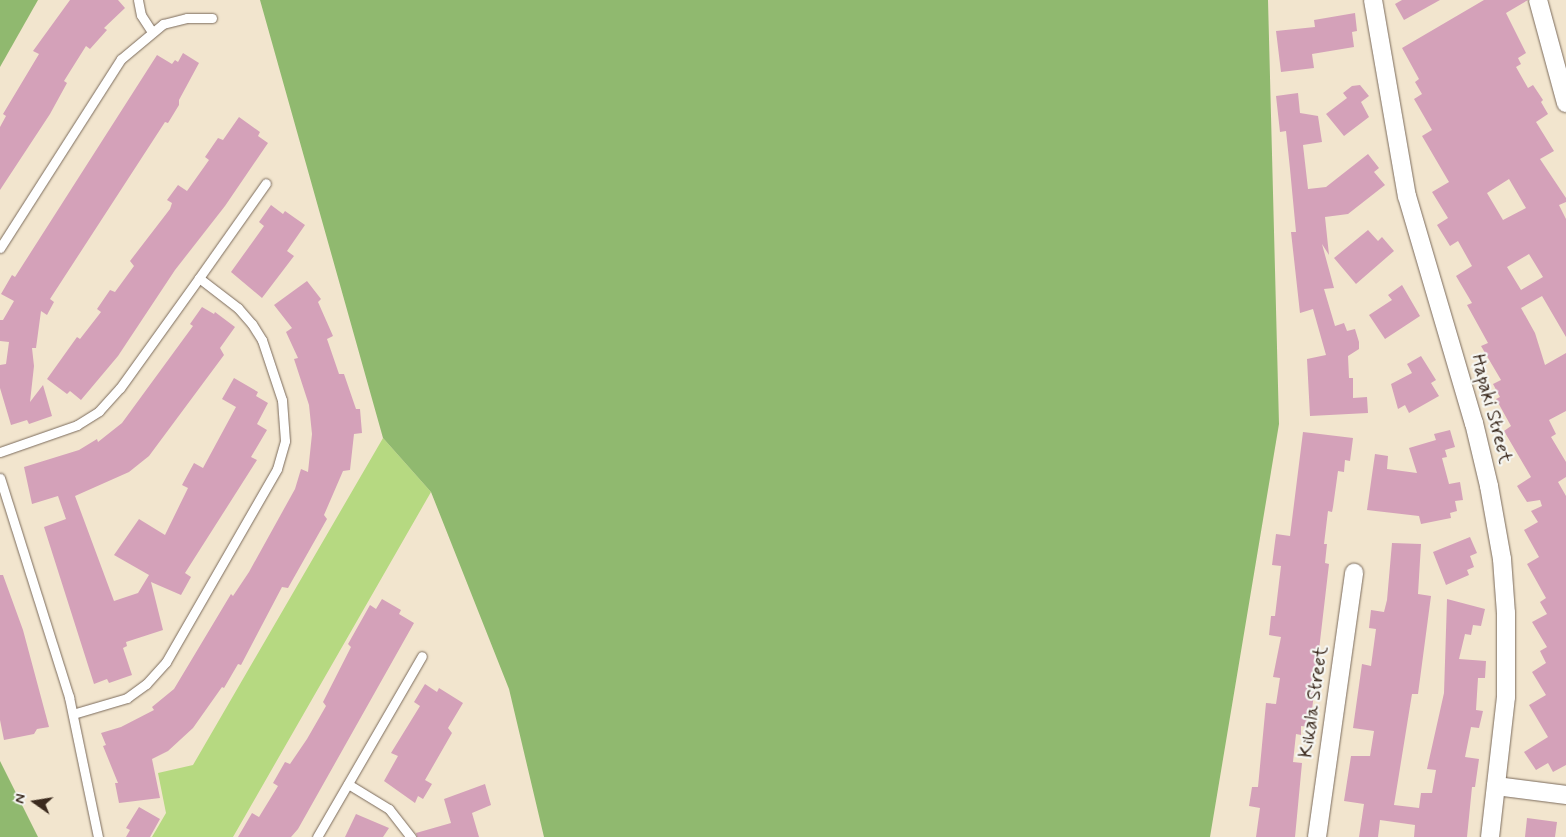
<!DOCTYPE html>
<style>
body{margin:0}
#map{position:relative;width:1566px;height:837px;overflow:hidden;background:#f2e5ce;font-family:Mynerve,sans-serif}
div>[style]{position:absolute}
[style*='--x']{left:calc(var(--x)*1px);top:calc(var(--y)*1px);width:calc(var(--w)*1px);rotate:calc(var(--a)*1deg)}
.green>*{inset:0;background:#b6d981}
.forest>*{inset:0;background:#90b96f}
.building>*{inset:0;background:#d4a1b9}
.roads{filter:drop-shadow(0 0 1px #7b6b5c) drop-shadow(0 0 1px #7b6b5c)}
.lane>*{height:9px;margin:-4.5px;padding:0 4.5px;transform-origin:4.5px;border-radius:4.5px;background:#fff}
.street>*{height:18px;margin:-9px;padding:0 9px;transform-origin:9px;border-radius:9px;background:#fff}
span{translate:-50% -50%;white-space:nowrap;text-align:center;line-height:1.15;-webkit-text-stroke:4.5px #f6f6f2;paint-order:stroke}
.street-label{font-size:19px;color:#3b2a1e}
.north{position:absolute;left:10px;top:777px;width:50px;height:50px;-webkit-text-stroke:4px #f6f6f2;paint-order:stroke;rotate:283deg;font-size:14px;font-weight:700;line-height:20px;text-align:center;color:#3b2a1e}
.north::after{content:'';display:block;margin:auto;width:18px;height:22px;background:#3b2a1e;clip-path:polygon(50% 0,100% 100%,50% 72%,0 100%)}
</style>
<div id="map">
<div class="green">
<div style="clip-path:polygon(383px 438px,431px 492px,233px 837px,152px 837px,166px 813px,158px 773px,193px 765px)"></div>
</div>
<div class="forest">
<div style="clip-path:polygon(0 0,38px 0,0 67px)"></div>
<div style="clip-path:polygon(260px 0,1268px 0,1279px 424px,1210px 837px,544px 837px,509px 689px,431px 492px,383px 438px)"></div>
<div style="clip-path:polygon(0 761px,38px 837px,0 837px)"></div>
</div>
<div class="building">
<div style="clip-path:polygon(70px 0,118px 0,125px 8px,104px 28px,107px 30px,90px 49px,86px 46px,64px 81px,67px 83px,50px 114px,0 190px,0 127px,6px 116px,3px 114px,39px 54px,33px 51px)"></div>
<div style="clip-path:polygon(1402px 0,1440px 0,1404px 20px,1395px 4px)"></div>
<div style="clip-path:polygon(evenodd,1484px 0,1528px 0,1506px 13px,1526px 53px,1518px 58px,1521px 64px,1516px 67px,1528px 88px,1533px 85px,1543px 100px,1541px 102px,1548px 114px,1536px 122px,1554px 151px,1540px 159px,1566px 198px,1566px 202px,1559px 205px,1566px 219px,1566px 337px,1542px 296px,1521px 308px,1535px 333px,1545px 365px,1566px 353px,1566px 411px,1549px 420px,1556px 434px,1551px 437px,1566px 462px,1566px 477px,1558px 482px,1566px 496px,1566px 765px,1553px 772px,1548px 763px,1536px 770px,1524px 752px,1548px 737px,1529px 705px,1546px 695px,1532px 672px,1546px 663px,1540px 651px,1547px 647px,1532px 622px,1547px 614px,1540px 602px,1546px 598px,1527px 564px,1539px 557px,1524px 530px,1538px 522px,1531px 511px,1542px 506px,1540px 500px,1527px 502px,1517px 486px,1531px 477px,1504px 431px,1511px 426px,1496px 399px,1500px 397px,1493px 384px,1501px 380px,1481px 346px,1488px 343px,1467px 305px,1472px 303px,1456px 276px,1472px 266px,1458px 241px,1450px 246px,1437px 225px,1448px 218px,1432px 192px,1449px 182px,1422px 136px,1432px 130px,1414px 99px,1422px 94px,1415px 82px,1419px 79px,1402px 48px,1484px 0,1509px 179px,1526px 208px,1503px 220px,1487px 193px,1509px 179px,1484px 0,1529px 254px,1543px 277px,1521px 290px,1507px 267px,1529px 254px)"></div>
<div style="clip-path:polygon(1355px 13px,1357px 31px,1352px 32px,1354px 47px,1312px 54px,1314px 68px,1281px 72px,1276px 31px,1315px 27px,1314px 20px)"></div>
<div style="clip-path:polygon(183px 53px,199px 63px,179px 100px,179px 105px,168px 123px,165px 122px,50px 299px,54px 302px,47px 315px,41px 311px,36px 348px,32px 348px,34px 366px,30px 402px,43px 385px,52px 416px,29px 424px,27px 420px,11px 425px,0 388px,0 365px,6px 364px,9px 342px,0 341px,0 320px,3px 320px,14px 301px,1px 294px,12px 275px,15px 277px,157px 55px,172px 64px,175px 60px,178px 62px)"></div>
<div style="clip-path:polygon(1360px 85px,1369px 96px,1361px 102px,1369px 117px,1344px 136px,1326px 114px,1347px 98px,1343px 93px,1352px 86px)"></div>
<div style="clip-path:polygon(1298px 93px,1300px 113px,1318px 116px,1322px 142px,1303px 145px,1308px 189px,1326px 187px,1368px 154px,1379px 168px,1374px 172px,1385px 185px,1348px 214px,1325px 217px,1329px 255px,1322px 244px,1334px 288px,1324px 289px,1335px 326px,1344px 323px,1347px 331px,1355px 329px,1359px 342px,1359px 349px,1348px 356px,1349px 378px,1353px 378px,1353px 398px,1367px 397px,1368px 413px,1310px 416px,1307px 359px,1326px 355px,1313px 309px,1300px 313px,1291px 232px,1296px 232px,1290px 169px,1286px 131px,1280px 132px,1276px 96px)"></div>
<div style="clip-path:polygon(239px 117px,260px 132px,258px 136px,268px 143px,225px 206px,175px 270px,118px 356px,81px 400px,70px 391px,67px 394px,47px 379px,77px 337px,80px 339px,101px 312px,97px 309px,110px 290px,115px 292px,134px 266px,130px 261px,170px 209px,172px 203px,167px 200px,178px 185px,187px 191px,209px 160px,205px 157px,218px 138px,223px 140px)"></div>
<div style="clip-path:polygon(271px 205px,283px 214px,285px 211px,305px 225px,287px 251px,294px 256px,262px 298px,231px 272px,264px 226px,259px 222px)"></div>
<div style="clip-path:polygon(1368px 230px,1378px 241px,1382px 237px,1394px 251px,1356px 284px,1334px 258px)"></div>
<div style="clip-path:polygon(307px 281px,321px 299px,318px 302px,333px 336px,327px 339px,339px 374px,344px 374px,356px 409px,360px 409px,362px 433px,354px 434px,350px 470px,343px 471px,324px 515px,327px 519px,288px 588px,282px 587px,241px 665px,238px 664px,224px 688px,222px 687px,193px 728px,168px 751px,152px 759px,160px 798px,119px 803px,115px 783px,118px 783px,103px 746px,106px 745px,101px 733px,121px 727px,154px 710px,152px 707px,174px 689px,231px 594px,233px 596px,249px 572px,295px 489px,301px 469px,308px 472px,312px 434px,309px 405px,294px 359px,298px 358px,286px 332px,292px 328px,274px 305px)"></div>
<div style="clip-path:polygon(1402px 285px,1420px 316px,1385px 339px,1369px 315px,1392px 300px,1388px 295px)"></div>
<div style="clip-path:polygon(202px 307px,214px 314px,215px 312px,235px 327px,220px 348px,224px 355px,149px 456px,129px 472px,75px 496px,114px 601px,138px 593px,149px 575px,114px 555px,139px 519px,165px 535px,188px 488px,182px 485px,194px 463px,203px 468px,236px 407px,222px 399px,234px 378px,258px 392px,256px 396px,268px 403px,257px 424px,267px 430px,251px 457px,257px 460px,185px 573px,191px 577px,181px 595px,151px 582px,163px 630px,126px 642px,127px 646px,123px 648px,132px 675px,109px 683px,107px 679px,94px 684px,44px 527px,66px 519px,58px 496px,32px 504px,24px 467px,79px 450px,97px 439px,98px 442px,122px 423px,193px 326px,190px 324px)"></div>
<div style="clip-path:polygon(1421px 356px,1436px 380px,1431px 383px,1439px 396px,1409px 413px,1405px 405px,1398px 409px,1391px 384px,1412px 373px,1407px 364px)"></div>
<div style="clip-path:polygon(1450px 430px,1455px 447px,1445px 450px,1447px 457px,1442px 458px,1449px 484px,1460px 482px,1463px 500px,1455px 501px,1457px 511px,1450px 513px,1451px 518px,1421px 524px,1419px 516px,1367px 510px,1375px 454px,1388px 456px,1387px 469px,1417px 473px,1409px 448px,1436px 440px,1434px 434px)"></div>
<div style="clip-path:polygon(1303px 432px,1353px 438px,1350px 461px,1345px 460px,1344px 472px,1338px 471px,1333px 507px,1332px 512px,1328px 511px,1324px 544px,1327px 544px,1325px 563px,1329px 564px,1310px 727px,1301px 726px,1301px 735px,1296px 734px,1293px 762px,1302px 763px,1295px 837px,1256px 837px,1260px 808px,1249px 806px,1252px 787px,1258px 787px,1266px 703px,1276px 704px,1280px 678px,1273px 677px,1281px 637px,1269px 635px,1271px 616px,1275px 616px,1281px 566px,1272px 565px,1276px 534px,1290px 536px)"></div>
<div style="clip-path:polygon(1470px 537px,1477px 553px,1470px 556px,1474px 567px,1467px 570px,1469px 575px,1446px 585px,1433px 552px)"></div>
<div style="clip-path:polygon(1392px 543px,1421px 544px,1418px 594px,1431px 596px,1418px 694px,1412px 694px,1394px 805px,1419px 808px,1421px 793px,1432px 793px,1436px 770px,1427px 769px,1444px 693px,1447px 599px,1485px 609px,1481px 626px,1473px 625px,1471px 635px,1465px 634px,1459px 659px,1486px 661px,1485px 678px,1478px 678px,1476px 710px,1483px 711px,1479px 728px,1471px 727px,1465px 757px,1479px 759px,1475px 787px,1472px 787px,1467px 837px,1414px 837px,1415px 825px,1380px 820px,1378px 837px,1359px 837px,1364px 804px,1344px 801px,1351px 756px,1370px 756px,1374px 731px,1353px 728px,1362px 664px,1371px 666px,1376px 629px,1369px 628px,1371px 610px,1384px 612px,1387px 600px)"></div>
<div style="clip-path:polygon(0 575px,3px 575px,23px 630px,49px 727px,37px 729px,34px 734px,4px 740px,0 720px)"></div>
<div style="clip-path:polygon(382px 599px,401px 610px,399px 614px,414px 623px,298px 829px,291px 837px,238px 837px,252px 813px,259px 817px,278px 786px,273px 783px,285px 762px,290px 764px,307px 739px,326px 706px,323px 702px,351px 647px,348px 644px,370px 605px,376px 609px)"></div>
<div style="clip-path:polygon(425px 684px,437px 692px,439px 688px,463px 703px,448px 728px,452px 733px,425px 780px,432px 784px,423px 799px,418px 796px,415px 803px,384px 781px,398px 756px,391px 753px,420px 706px,414px 702px)"></div>
<div style="clip-path:polygon(485px 784px,491px 805px,472px 813px,479px 837px,417px 837px,416px 833px,451px 823px,444px 799px)"></div>
<div style="clip-path:polygon(139px 807px,160px 819px,150px 837px,126px 837px,130px 830px,126px 828px)"></div>
<div style="clip-path:polygon(356px 814px,389px 828px,383px 837px,345px 837px)"></div>
<div style="clip-path:polygon(1527px 818px,1557px 822px,1555px 837px,1525px 837px)"></div>
</div>
<div class="roads">
<div class="lane">
<div style="--x:138;--y:0;--w:15;--a:79"></div>
<div style="--x:141;--y:15;--w:20;--a:57"></div>
<div style="--x:0;--y:248;--w:224;--a:-57.4"></div>
<div style="--x:121;--y:59;--w:55;--a:-39.8"></div>
<div style="--x:163;--y:24;--w:25;--a:-14"></div>
<div style="--x:187;--y:18;--w:25;--a:0"></div>
<div style="--x:199;--y:278;--w:116;--a:-54.8"></div>
<div style="--x:0;--y:452;--w:82;--a:-19.3"></div>
<div style="--x:77;--y:425;--w:26;--a:-32"></div>
<div style="--x:99;--y:411;--w:31;--a:-48"></div>
<div style="--x:120;--y:388;--w:135;--a:-54.3"></div>
<div style="--x:199;--y:278;--w:49;--a:37.6"></div>
<div style="--x:238;--y:308;--w:21;--a:49"></div>
<div style="--x:252;--y:324;--w:19;--a:58"></div>
<div style="--x:262;--y:340;--w:63;--a:71.6"></div>
<div style="--x:282;--y:400;--w:41;--a:85.8"></div>
<div style="--x:285;--y:441;--w:29;--a:106"></div>
<div style="--x:277;--y:469;--w:223;--a:119.9"></div>
<div style="--x:166;--y:662;--w:30;--a:132"></div>
<div style="--x:146;--y:684;--w:24;--a:144"></div>
<div style="--x:127;--y:698;--w:56;--a:163.5"></div>
<div style="--x:0;--y:478;--w:230;--a:72.5"></div>
<div style="--x:69;--y:697;--w:143;--a:78.3"></div>
<div style="--x:348;--y:784;--w:48;--a:31.4"></div>
<div style="--x:389;--y:809;--w:36;--a:52"></div>
<div style="--x:317;--y:837;--w:209;--a:-59.9"></div>
</div>
<div class="street">
<div style="--x:1373;--y:0;--w:199;--a:80.2"></div>
<div style="--x:1407;--y:196;--w:237;--a:73.6"></div>
<div style="--x:1474;--y:423;--w:65;--a:76.6"></div>
<div style="--x:1489;--y:486;--w:74;--a:79.9"></div>
<div style="--x:1502;--y:559;--w:54;--a:85.8"></div>
<div style="--x:1506;--y:613;--w:84;--a:90"></div>
<div style="--x:1506;--y:697;--w:141;--a:96.5"></div>
<div style="--x:1538;--y:0;--w:107;--a:74.8"></div>
<div style="--x:1496;--y:786;--w:71;--a:7.3"></div>
<div style="--x:1317;--y:837;--w:267;--a:-82"></div>
</div>
</div>
<div class="street-label">
<span style="left:1491px;top:409px;rotate:75deg">Hapaki Street</span>
<span style="left:1314px;top:702px;rotate:-82deg">Kikala Street</span>
</div>
<div class="north">N</div>
</div>
